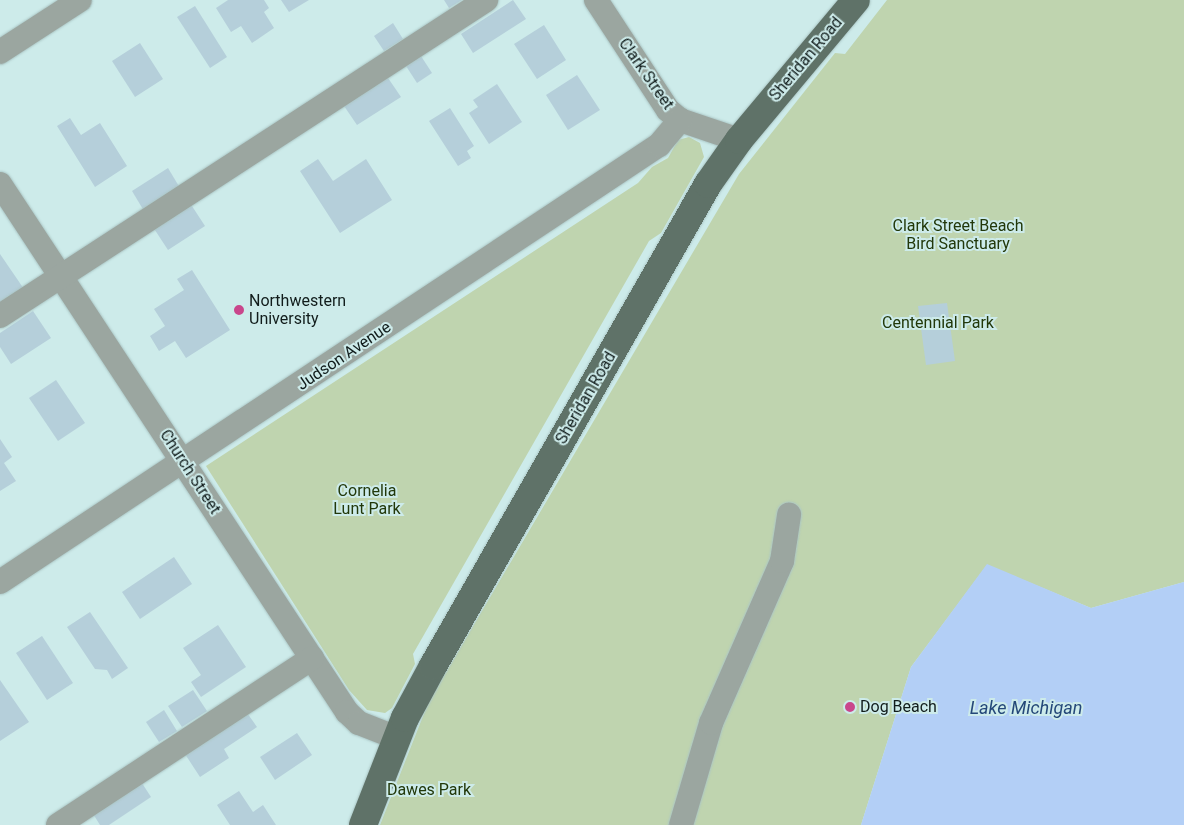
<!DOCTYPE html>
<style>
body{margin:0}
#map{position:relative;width:1184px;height:825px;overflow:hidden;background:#cdebea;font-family:Roboto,sans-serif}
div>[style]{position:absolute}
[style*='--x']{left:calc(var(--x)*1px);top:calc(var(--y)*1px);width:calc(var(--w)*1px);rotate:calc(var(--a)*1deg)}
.green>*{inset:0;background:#bfd4af}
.water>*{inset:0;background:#b3cff6}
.building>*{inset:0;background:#b5cfda}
.roads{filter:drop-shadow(0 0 1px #abc6c5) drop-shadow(0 0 1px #abc6c5)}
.minor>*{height:24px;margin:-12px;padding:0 12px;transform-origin:12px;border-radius:12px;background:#9ba6a0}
.major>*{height:28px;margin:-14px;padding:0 14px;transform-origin:14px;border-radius:14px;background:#5f7268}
.dots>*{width:14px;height:14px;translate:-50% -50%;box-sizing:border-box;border:2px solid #cdebea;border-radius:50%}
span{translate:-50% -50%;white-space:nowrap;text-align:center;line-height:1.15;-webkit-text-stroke:4px #cdebea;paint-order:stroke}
.street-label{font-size:16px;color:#111c1b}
.park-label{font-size:16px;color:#22380a}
.poi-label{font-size:16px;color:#111c1b}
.left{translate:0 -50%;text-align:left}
.water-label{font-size:18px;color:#244879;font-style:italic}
</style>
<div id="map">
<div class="green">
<div style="clip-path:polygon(887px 0,1184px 0,1184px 582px,1091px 608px,987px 565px,911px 667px,861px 825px,380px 825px,429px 701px,739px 174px,835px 53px,845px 54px)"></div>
<div style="clip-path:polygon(689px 137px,700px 143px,704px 157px,661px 233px,649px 241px,413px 654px,415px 664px,392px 708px,385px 713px,367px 710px,349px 690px,206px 466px,638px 183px,652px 167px,668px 158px,678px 140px)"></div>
</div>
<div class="water">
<div style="clip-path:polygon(987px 564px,1091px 608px,1184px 582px,1184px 825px,861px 825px,911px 667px)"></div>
</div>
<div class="building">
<div style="clip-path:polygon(228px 0,264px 0,269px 8px,264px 12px,274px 28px,252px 43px,241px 26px,231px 32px,216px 8px)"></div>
<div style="clip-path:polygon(281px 0,309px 0,289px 12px)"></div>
<div style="clip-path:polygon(444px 0,462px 0,449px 8px)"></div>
<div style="clip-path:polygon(513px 0,526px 19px,473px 53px,461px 34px)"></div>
<div style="clip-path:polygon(195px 6px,227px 57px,210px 68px,177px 17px)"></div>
<div style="clip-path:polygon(393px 23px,403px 39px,384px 51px,374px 36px)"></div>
<div style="clip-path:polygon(544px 25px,566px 60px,537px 79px,514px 44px)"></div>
<div style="clip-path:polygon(140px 43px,163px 79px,135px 97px,112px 61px)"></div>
<div style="clip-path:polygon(421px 56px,432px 73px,417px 83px,406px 66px)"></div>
<div style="clip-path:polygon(386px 75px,401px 97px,357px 125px,342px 103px)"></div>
<div style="clip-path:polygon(577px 75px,600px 110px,568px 130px,546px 95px)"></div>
<div style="clip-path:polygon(497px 84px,522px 122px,489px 144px,469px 113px,478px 107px,473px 100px)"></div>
<div style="clip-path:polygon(450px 108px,474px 146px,467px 151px,471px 158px,458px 166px,429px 121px)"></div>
<div style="clip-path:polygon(70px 118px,81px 135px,100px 123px,127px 166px,95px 187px,57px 126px)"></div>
<div style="clip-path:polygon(318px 159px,333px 181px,366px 159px,392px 200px,340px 233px,300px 171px)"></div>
<div style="clip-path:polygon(168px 168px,180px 188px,144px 211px,132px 191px)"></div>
<div style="clip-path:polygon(188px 200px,205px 226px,168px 250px,151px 224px)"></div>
<div style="clip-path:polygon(0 254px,26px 292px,0 310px)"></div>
<div style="clip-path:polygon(192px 270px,230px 330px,186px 358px,175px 341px,159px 351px,150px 336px,165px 326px,154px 309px,184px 290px,177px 279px)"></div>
<div style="clip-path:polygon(947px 303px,955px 361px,926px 365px,918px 306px)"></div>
<div style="clip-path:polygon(33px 311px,51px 338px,11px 364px,0 347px,0 333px)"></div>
<div style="clip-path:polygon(56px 380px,85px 423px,58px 441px,29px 398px)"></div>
<div style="clip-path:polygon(0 439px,12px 457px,4px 463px,16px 481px,0 491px)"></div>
<div style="clip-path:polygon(174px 557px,192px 584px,140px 619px,122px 592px)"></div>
<div style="clip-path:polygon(90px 612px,128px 668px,112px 679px,107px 670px,95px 669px,67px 627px)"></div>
<div style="clip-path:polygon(218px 625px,246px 667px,201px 697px,191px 682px,201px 675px,183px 648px)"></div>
<div style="clip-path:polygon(42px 636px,73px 683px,47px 700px,16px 653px)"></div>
<div style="clip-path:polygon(0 680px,29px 722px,0 741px)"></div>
<div style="clip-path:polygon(193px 690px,207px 711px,182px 727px,168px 706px)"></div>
<div style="clip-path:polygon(164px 710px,177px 731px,159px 742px,146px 722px)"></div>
<div style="clip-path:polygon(245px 710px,257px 727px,224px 749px,229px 758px,200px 777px,183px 751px)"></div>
<div style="clip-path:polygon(297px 733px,312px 755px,275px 780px,260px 757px)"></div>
<div style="clip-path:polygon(138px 777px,151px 797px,109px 825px,100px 825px,90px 809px)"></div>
<div style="clip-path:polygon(239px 791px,253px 812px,263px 805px,276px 825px,230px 825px,217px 805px)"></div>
</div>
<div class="roads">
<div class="minor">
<div style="--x:596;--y:0;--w:131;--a:56.8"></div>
<div style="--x:668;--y:110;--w:16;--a:40"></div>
<div style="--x:680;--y:120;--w:62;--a:18.7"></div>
<div style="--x:0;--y:52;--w:95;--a:-33"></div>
<div style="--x:0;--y:184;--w:632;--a:56.69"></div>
<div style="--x:347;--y:712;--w:16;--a:43"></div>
<div style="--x:359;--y:723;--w:41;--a:21.5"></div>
<div style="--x:0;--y:316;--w:580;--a:-33.03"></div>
<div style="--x:0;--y:582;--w:791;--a:-33.55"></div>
<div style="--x:659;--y:145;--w:33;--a:-50"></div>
<div style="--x:58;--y:825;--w:304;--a:-33.3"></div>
<div style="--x:681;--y:825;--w:106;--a:-73.6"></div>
<div style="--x:711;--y:723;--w:177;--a:-66.3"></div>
<div style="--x:782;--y:561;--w:47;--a:-81.3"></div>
</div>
<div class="major">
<div style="--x:363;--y:825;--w:115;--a:-68.6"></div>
<div style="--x:405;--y:718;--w:59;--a:-61.7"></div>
<div style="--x:433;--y:666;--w:555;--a:-60.29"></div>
<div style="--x:708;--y:184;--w:54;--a:-54.8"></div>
<div style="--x:739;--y:140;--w:182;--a:-50.1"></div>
</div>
</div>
<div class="dots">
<div style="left:239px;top:310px;background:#c9468c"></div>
<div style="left:850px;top:707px;background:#c9468c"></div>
</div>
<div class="street-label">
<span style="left:806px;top:59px;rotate:-50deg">Sheridan Road</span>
<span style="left:646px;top:74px;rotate:55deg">Clark Street</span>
<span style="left:344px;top:356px;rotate:-34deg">Judson Avenue</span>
<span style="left:586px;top:398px;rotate:-60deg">Sheridan Road</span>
<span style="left:190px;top:472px;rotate:57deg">Church Street</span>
</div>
<div class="park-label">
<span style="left:958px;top:235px">Clark Street Beach<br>Bird Sanctuary</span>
<span style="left:938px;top:323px">Centennial Park</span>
<span style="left:367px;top:500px">Cornelia<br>Lunt Park</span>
<span style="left:429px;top:790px">Dawes Park</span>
</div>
<div class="poi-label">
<span class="left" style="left:249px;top:310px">Northwestern<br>University</span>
<span class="left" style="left:860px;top:707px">Dog Beach</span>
</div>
<div class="water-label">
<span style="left:1026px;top:708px">Lake Michigan</span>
</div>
</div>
